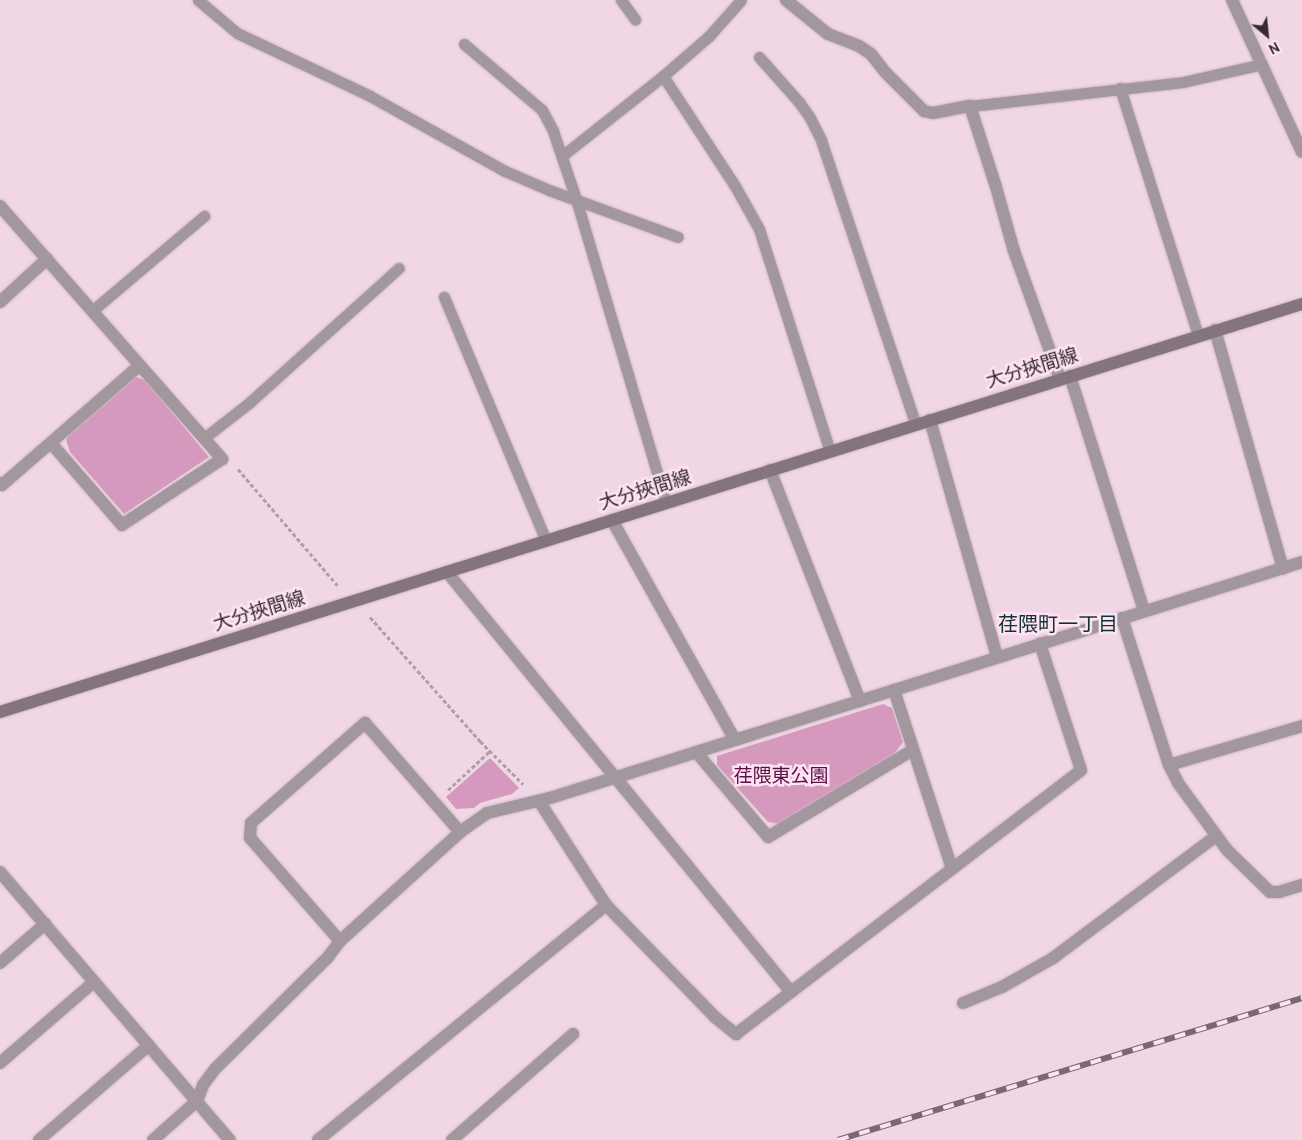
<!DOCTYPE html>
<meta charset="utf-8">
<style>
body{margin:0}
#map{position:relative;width:1302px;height:1140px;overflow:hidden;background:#f1d6e5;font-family:Cabin,"Noto Sans JP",sans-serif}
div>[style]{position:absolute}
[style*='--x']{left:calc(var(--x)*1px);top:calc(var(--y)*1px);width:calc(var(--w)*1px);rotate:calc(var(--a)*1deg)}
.green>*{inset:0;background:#d599bd}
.path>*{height:3px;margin-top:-1.5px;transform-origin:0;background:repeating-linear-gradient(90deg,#b39da9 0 4px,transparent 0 6.5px)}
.roads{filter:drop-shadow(0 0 1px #ccb4c1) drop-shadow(0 0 1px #ccb4c1)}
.lane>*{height:11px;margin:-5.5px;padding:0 5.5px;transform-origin:5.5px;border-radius:5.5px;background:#a2979d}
.street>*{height:12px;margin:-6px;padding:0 6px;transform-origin:6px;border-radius:6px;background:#a2979d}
.secondary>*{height:12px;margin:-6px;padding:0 6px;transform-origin:6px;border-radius:6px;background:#84747d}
.rail>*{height:5.5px;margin-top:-2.75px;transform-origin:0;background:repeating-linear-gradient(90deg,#fee3f3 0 11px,#7a6973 0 22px);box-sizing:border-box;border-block:1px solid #7a6973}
span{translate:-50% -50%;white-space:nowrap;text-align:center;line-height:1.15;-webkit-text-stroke:5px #fee3f3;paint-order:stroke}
.street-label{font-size:19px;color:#362b31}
.park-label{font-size:19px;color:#5c1146}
.neighbourhood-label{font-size:20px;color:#0f3232}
.north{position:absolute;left:1242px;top:10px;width:50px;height:50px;-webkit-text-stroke:4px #fee3f3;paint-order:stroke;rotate:152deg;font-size:14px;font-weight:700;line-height:20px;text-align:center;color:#362b31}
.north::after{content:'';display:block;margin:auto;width:18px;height:22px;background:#362b31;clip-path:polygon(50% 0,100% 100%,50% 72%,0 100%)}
</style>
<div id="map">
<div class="green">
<div style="clip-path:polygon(136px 377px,145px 380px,209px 457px,124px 514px,70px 452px,66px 440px,68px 436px)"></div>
<div style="clip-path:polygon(883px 704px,892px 708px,903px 742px,894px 754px,779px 824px,768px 822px,717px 765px,717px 756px)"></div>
<div style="clip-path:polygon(490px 758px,519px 788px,512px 794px,480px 803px,474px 808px,456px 809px,446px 797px)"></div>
</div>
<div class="path">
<div style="--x:238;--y:469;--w:153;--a:49.5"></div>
<div style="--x:370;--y:617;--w:166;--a:48.4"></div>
<div style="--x:480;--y:741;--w:61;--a:45"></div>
<div style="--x:448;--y:790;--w:57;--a:-42.9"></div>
</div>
<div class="roads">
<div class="lane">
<div style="--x:198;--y:0;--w:51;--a:40.2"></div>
<div style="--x:237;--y:33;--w:147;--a:25.3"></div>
<div style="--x:370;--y:96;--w:154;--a:29.1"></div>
<div style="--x:505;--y:171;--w:48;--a:23.4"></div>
<div style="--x:549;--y:190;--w:137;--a:20"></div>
<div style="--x:621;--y:0;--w:24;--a:54"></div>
<div style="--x:464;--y:44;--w:102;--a:40.2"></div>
<div style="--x:542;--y:110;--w:24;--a:62"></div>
<div style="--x:553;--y:131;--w:72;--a:71.3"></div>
<div style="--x:576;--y:199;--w:317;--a:73.5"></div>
<div style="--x:759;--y:57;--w:60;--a:48.4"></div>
<div style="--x:799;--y:102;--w:19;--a:55"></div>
<div style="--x:810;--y:118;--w:25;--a:63"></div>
<div style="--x:821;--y:140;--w:300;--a:71.6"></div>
<div style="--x:663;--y:76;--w:131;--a:56.8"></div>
<div style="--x:735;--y:186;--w:49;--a:60.8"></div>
<div style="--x:759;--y:229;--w:233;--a:72.3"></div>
<div style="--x:1120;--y:88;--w:260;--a:72.5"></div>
<div style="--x:970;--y:106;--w:214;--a:-6.4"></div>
<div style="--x:1183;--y:82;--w:81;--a:-12.8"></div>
<div style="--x:562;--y:156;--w:129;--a:-38.4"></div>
<div style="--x:663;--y:76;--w:61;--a:-41"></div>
<div style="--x:709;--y:36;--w:48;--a:-48.4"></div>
<div style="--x:444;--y:297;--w:264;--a:67.3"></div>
<div style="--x:92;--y:311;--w:147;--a:-40.3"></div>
<div style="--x:204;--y:438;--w:58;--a:-38"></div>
<div style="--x:250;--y:402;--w:200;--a:-42"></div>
</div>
<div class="street">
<div style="--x:786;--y:0;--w:54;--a:39"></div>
<div style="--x:828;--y:34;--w:33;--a:21"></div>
<div style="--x:859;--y:46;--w:14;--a:34"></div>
<div style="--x:871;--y:54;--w:24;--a:52"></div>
<div style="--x:886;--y:73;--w:54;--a:45"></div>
<div style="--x:924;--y:111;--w:9;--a:13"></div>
<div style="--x:933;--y:113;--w:38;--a:-11"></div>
<div style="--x:970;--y:106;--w:85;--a:72.2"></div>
<div style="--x:996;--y:187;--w:66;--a:74.3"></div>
<div style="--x:1014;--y:251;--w:136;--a:70.2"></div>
<div style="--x:1232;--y:0;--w:167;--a:65.3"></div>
<div style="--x:0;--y:206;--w:337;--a:48.7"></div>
<div style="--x:222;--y:459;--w:120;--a:146.6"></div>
<div style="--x:122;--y:525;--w:108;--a:-130.9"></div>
<div style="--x:0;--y:302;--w:64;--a:-42.5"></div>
<div style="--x:1215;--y:330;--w:248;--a:74.1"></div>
<div style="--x:1070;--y:376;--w:246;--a:72.5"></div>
<div style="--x:930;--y:420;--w:246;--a:74.2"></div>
<div style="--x:770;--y:470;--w:248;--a:68.7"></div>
<div style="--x:0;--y:483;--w:3;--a:45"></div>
<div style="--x:2;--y:485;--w:181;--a:-41"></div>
<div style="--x:612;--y:520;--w:252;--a:60.8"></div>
<div style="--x:447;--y:572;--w:543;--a:50.68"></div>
<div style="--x:1122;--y:618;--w:154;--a:72.3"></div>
<div style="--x:1169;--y:765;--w:20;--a:63"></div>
<div style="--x:1178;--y:783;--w:83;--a:53.8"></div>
<div style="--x:1227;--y:850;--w:60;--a:44.3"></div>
<div style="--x:1270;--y:892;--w:9;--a:0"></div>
<div style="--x:1279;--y:892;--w:24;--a:-17"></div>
<div style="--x:894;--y:690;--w:188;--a:72"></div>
<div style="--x:696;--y:752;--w:111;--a:49.7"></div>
<div style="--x:768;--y:837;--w:169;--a:-31"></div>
<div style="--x:1169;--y:765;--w:139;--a:-16.3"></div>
<div style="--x:539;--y:801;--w:124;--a:57.2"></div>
<div style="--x:606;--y:905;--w:158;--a:45.8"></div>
<div style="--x:716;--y:1018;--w:26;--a:39"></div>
<div style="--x:736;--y:1034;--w:434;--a:-37.4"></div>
<div style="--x:1081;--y:770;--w:133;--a:-108"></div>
<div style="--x:0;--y:872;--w:353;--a:49.4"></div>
<div style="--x:340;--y:941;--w:137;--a:-131.1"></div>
<div style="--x:250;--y:838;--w:15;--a:-86"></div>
<div style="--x:251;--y:823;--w:152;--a:-41.3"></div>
<div style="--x:365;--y:723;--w:145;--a:48.9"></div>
<div style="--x:0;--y:963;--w:60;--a:-40.9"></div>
<div style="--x:963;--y:1003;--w:42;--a:-22.3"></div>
<div style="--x:1002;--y:987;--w:59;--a:-29.6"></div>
<div style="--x:1053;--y:958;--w:204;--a:-36.8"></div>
<div style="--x:0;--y:1063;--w:124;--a:-40.8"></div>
<div style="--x:39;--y:1140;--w:145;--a:-40.8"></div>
<div style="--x:153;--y:1140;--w:59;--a:-41.6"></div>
<div style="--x:197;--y:1101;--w:17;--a:-69"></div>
<div style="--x:203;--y:1085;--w:21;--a:-53"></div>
<div style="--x:216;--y:1068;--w:158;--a:-44.7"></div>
<div style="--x:328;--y:957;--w:20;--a:-53"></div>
<div style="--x:340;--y:941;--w:162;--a:-42.2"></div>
<div style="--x:460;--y:832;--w:33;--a:-35"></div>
<div style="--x:487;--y:813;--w:65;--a:-13.4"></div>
<div style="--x:550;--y:798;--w:788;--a:-17.42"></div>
<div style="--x:318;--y:1140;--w:372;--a:-39.2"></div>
<div style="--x:452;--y:1140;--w:161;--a:-41.2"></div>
</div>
<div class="secondary">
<div style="--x:0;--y:712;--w:1364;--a:-17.4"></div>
</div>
</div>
<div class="rail">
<div style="--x:838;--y:1140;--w:485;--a:-17"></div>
</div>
<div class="street-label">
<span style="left:1032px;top:368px;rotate:-17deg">大分挾間線</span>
<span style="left:645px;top:490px;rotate:-17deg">大分挾間線</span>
<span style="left:259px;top:611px;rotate:-17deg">大分挾間線</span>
</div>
<div class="park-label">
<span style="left:781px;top:776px">荏隈東公園</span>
</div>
<div class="neighbourhood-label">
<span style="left:1058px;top:624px">荏隈町一丁目</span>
</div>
<div class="north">N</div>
</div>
